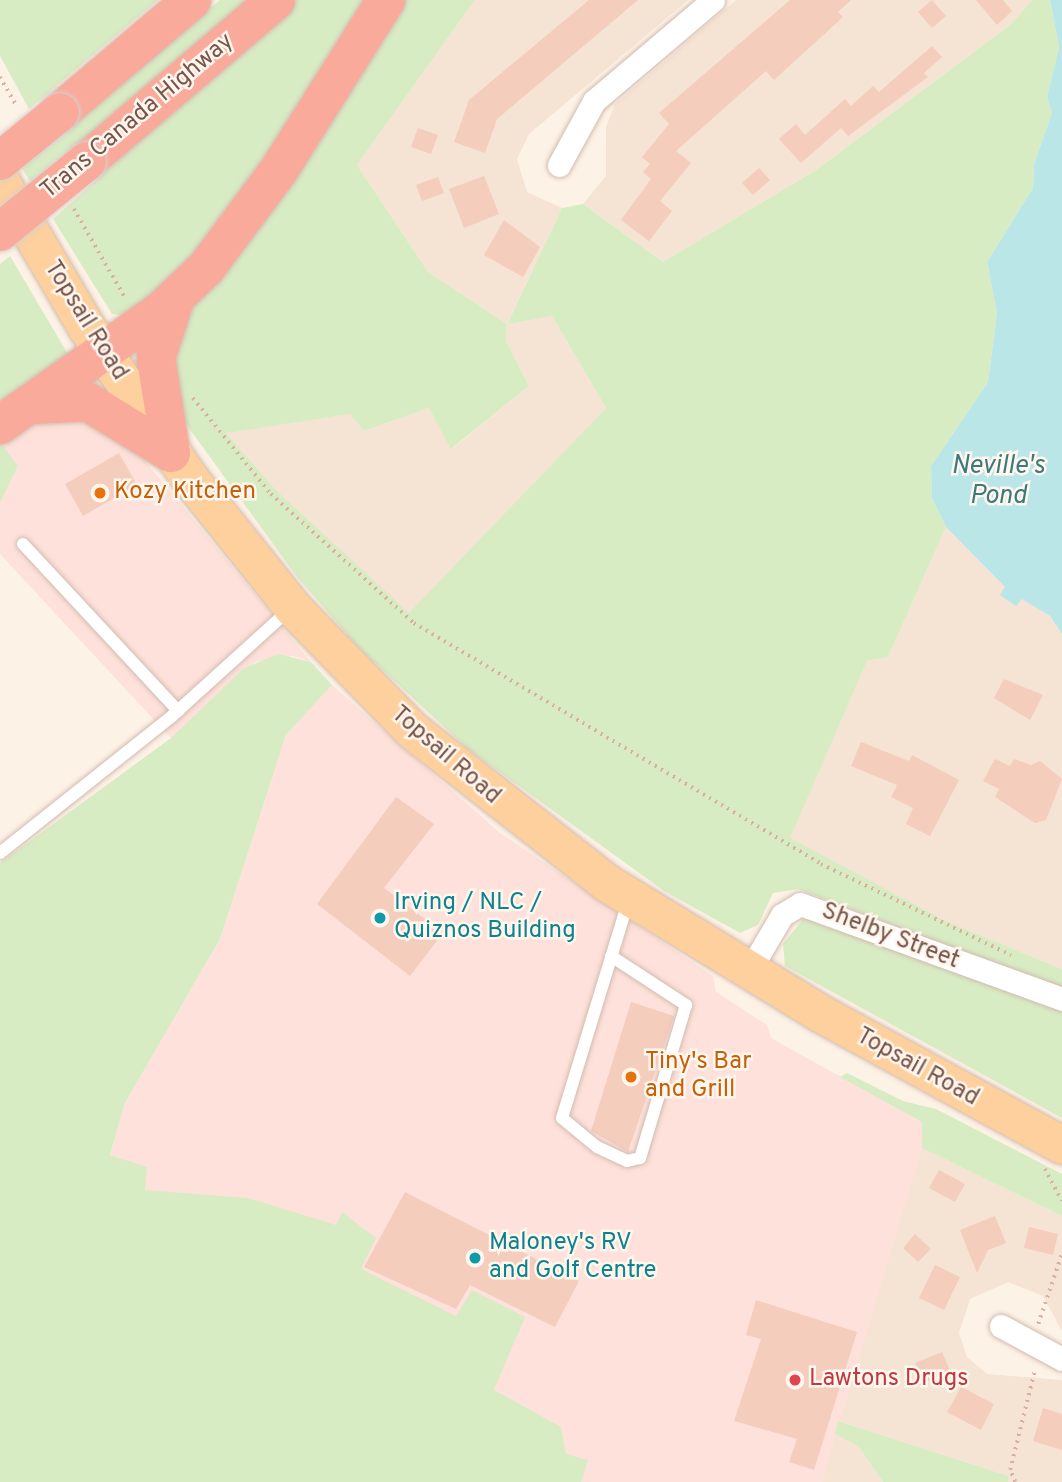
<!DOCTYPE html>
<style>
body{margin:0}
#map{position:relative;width:1062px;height:1482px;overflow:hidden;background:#fdf2e6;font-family:Overpass,sans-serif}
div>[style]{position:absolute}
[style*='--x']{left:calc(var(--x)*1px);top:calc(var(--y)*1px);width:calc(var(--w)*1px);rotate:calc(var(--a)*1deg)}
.residential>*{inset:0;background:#f5e3d4}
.commercial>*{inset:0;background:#fee1da}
.green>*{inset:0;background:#d8ecc4}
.water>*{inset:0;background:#bae6e8}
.building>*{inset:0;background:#f4cdbd}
.path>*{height:3.5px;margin-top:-1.75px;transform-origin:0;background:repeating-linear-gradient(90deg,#d9b0a0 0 2px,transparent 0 7px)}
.roads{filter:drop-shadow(0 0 2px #d2bbae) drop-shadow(0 0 2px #d2bbae)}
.lane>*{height:12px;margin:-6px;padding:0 6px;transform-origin:6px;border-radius:6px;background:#fff}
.street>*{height:23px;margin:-11.5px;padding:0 11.5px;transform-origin:11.5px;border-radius:11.5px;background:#fff}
.primary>*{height:37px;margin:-18.5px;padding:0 18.5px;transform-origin:18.5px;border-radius:18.5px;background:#fdd09d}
.highway>*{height:38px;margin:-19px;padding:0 19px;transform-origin:19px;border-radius:19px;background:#f9aa9b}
.bridges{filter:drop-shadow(0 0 2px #d9cfcc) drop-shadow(0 0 2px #d9cfcc)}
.highway-bridge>*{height:38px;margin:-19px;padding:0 19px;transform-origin:19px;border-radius:19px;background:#f9aa9b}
.dots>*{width:19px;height:19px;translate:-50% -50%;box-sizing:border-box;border:4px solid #fff6ee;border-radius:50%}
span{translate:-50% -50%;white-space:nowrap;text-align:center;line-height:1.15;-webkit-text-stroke:5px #fff6ee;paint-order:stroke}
.street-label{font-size:24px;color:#78554a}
.food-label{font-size:24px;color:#c56008}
.left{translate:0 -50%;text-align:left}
.culture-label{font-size:24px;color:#0d838f}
.health-label{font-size:24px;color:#be3a42}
.water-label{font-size:26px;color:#3c797e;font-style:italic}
</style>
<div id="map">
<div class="residential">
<div style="clip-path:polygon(475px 0,688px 0,529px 134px,517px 159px,527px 192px,562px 208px,507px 323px,552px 316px,606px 408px,409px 614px,276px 490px,225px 432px,350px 414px,364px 431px,429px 408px,452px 449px,529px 386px,506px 341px,507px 324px,428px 272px,357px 165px)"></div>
<div style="clip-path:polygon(736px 0,1032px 0,1010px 25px,816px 170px,663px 262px,583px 204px,606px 176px,606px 127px,615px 104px)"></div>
<div style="clip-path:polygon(946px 527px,1007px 589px,1050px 616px,1062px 634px,1062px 969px,946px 921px,789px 838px,867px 661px,888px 657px)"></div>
<div style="clip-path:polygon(922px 1148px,1062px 1216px,1062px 1331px,1043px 1296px,1008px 1282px,970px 1299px,959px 1333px,967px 1357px,987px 1374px,1062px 1380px,1062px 1482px,1008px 1482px,1009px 1476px,838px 1421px)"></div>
<div style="clip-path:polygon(835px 1434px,859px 1447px,883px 1482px,822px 1482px)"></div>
</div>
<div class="commercial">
<div style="clip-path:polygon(61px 407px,122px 433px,311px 662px,293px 656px,255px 662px,171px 738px,0 554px,0 503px,18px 466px,0 442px)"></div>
<div style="clip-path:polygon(332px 685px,500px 833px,713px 976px,716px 992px,767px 1025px,771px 1038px,922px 1122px,922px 1148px,822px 1482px,17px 1482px,125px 1103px,220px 939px,286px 735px)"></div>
</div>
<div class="green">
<div style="clip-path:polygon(0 0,158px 0,29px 109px,0 56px)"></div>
<div style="clip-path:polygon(220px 0,248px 0,31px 183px,22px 168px)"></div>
<div style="clip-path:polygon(297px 0,377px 0,209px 251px,123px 315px,112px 314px,53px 219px)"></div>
<div style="clip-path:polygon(evenodd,400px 0,475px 0,357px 165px,428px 272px,507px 324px,562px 208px,583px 204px,663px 262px,816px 170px,1010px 25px,1032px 0,1050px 0,1059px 47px,1047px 97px,1052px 113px,1034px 164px,1033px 188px,987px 262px,997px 313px,988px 382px,931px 466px,932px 498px,946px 527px,888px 657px,867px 661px,790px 838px,946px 921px,1062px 969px,1062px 989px,798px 889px,773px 893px,758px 925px,740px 933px,664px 891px,468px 749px,360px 649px,297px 577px,191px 431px,172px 402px,171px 334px,400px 0,552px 316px,606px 408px,409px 613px,276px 490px,226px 433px,350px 414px,364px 431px,429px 408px,451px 449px,529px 386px,506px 341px,507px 324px,552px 316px)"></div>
<div style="clip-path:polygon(10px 256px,68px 354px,0 415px,0 264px)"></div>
<div style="clip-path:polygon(0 442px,18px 466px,0 503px)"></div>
<div style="clip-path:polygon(278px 654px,311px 662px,332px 685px,286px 735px,220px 939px,125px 1103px,110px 1155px,147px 1167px,145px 1190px,248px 1198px,336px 1225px,342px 1212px,376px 1238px,361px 1269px,456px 1316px,472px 1290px,525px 1317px,494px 1390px,561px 1427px,566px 1454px,588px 1460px,581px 1482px,0 1482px,0 863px,171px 738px,244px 668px)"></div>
<div style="clip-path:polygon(805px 917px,1062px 1010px,1062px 1118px,785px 966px,783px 944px)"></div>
<div style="clip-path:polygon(847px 1073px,903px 1101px,936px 1109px,1062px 1174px,1062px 1216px,922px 1148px,922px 1122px,840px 1077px)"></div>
<div style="clip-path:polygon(838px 1421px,1009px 1476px,1008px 1482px,883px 1482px,859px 1447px,835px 1434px)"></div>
</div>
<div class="water">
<div style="clip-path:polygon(1050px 0,1062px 0,1062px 634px,1050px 616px,1022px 599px,1016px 606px,1000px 595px,1005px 587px,946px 527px,932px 498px,931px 466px,988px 382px,997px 313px,987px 262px,1033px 188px,1034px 164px,1052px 113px,1047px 97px,1059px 47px)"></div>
</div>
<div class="building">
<div style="clip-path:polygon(589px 0,638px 0,497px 119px,485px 153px,454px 142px,469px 100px)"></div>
<div style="clip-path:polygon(790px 0,851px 0,838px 12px,843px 17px,774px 80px,766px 71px,676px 151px,691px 163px,660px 201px,672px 211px,649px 241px,621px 220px,651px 179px,643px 172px,650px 164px,642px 157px,669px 124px,659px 113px)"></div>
<div style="clip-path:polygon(932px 0,946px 16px,932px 28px,918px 12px)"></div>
<div style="clip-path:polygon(976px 0,1003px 0,1012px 11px,997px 25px)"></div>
<div style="clip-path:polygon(932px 46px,942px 57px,924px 73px,928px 77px,848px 136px,841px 128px,801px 163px,779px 139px,796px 124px,805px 135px,845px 99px,851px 106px,873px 86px,879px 92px)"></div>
<div style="clip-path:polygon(418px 128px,438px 135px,431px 154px,411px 147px)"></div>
<div style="clip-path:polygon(759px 168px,770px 180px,753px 195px,742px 183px)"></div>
<div style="clip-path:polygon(484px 176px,499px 214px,464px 228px,449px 189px)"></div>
<div style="clip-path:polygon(438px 177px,444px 193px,422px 201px,416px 185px)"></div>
<div style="clip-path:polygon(504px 220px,540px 247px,523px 277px,484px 255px)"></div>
<div style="clip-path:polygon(119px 453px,137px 485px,83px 516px,65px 484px)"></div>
<div style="clip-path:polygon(1004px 679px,1043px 695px,1030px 720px,994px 698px)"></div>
<div style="clip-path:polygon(861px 742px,909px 761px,912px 755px,959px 780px,930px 836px,906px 824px,913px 808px,891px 797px,897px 785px,851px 766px)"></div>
<div style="clip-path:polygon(995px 759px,1010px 766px,1014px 759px,1031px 765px,1040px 761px,1062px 779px,1046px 820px,1035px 823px,995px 797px,999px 789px,983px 781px)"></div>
<div style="clip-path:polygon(396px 797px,434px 824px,384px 888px,443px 933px,410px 976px,317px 904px)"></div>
<div style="clip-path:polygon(631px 1002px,674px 1016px,628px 1152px,591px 1131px)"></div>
<div style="clip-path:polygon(939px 1170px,965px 1184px,955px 1202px,929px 1188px)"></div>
<div style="clip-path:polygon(405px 1192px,579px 1281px,555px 1327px,470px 1285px,456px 1309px,364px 1267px)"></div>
<div style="clip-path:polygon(995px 1216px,1006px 1243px,988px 1250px,977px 1273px,960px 1230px)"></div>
<div style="clip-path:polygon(1029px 1227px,1058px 1234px,1053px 1255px,1024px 1248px)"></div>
<div style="clip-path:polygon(915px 1234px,931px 1249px,918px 1262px,903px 1248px)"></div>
<div style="clip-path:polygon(935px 1265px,960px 1277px,944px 1310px,919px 1298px)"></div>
<div style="clip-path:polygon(756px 1300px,857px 1332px,814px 1470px,789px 1462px,797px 1439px,734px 1421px,761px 1339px,746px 1335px)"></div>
<div style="clip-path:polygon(942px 1352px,950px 1371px,924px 1383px,915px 1363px)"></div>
<div style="clip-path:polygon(961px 1387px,994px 1404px,981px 1430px,947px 1412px)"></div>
<div style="clip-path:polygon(1043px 1408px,1062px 1414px,1062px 1450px,1033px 1441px)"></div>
</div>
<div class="path">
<div style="--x:0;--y:77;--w:34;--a:60"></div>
<div style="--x:74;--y:209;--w:104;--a:60"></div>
<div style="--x:193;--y:398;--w:124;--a:50.9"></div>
<div style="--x:271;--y:494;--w:193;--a:42.1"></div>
<div style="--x:414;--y:623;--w:473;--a:30.6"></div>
<div style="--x:821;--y:864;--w:211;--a:25.6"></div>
<div style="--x:1045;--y:1169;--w:36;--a:62"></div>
<div style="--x:1038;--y:1324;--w:75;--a:-71.3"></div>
<div style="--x:1015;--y:1482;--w:13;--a:-113"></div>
<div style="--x:1010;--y:1470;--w:104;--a:-76.1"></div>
</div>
<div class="roads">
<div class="lane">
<div style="--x:23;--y:544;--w:228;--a:47.1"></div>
<div style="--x:0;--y:853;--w:220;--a:-38.5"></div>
<div style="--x:172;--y:716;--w:158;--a:-42.2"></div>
<div style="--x:611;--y:956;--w:90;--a:33.2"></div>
<div style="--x:686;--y:1005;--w:160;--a:106.7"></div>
<div style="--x:640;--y:1158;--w:13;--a:167"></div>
<div style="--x:627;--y:1161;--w:33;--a:-155"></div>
<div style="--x:597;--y:1147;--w:45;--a:-140.4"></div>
<div style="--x:562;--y:1118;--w:229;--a:-73"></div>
</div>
<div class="street">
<div style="--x:559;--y:165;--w:73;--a:-61.3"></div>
<div style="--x:594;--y:101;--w:156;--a:-40.3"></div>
<div style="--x:749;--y:971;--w:65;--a:-59.5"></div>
<div style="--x:782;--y:915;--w:21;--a:-31"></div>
<div style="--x:800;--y:904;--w:279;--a:19.9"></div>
<div style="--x:1001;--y:1326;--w:69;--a:28.4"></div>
</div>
<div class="primary">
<div style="--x:0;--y:180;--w:172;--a:59.6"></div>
<div style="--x:87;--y:328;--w:183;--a:55.7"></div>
<div style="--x:190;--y:479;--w:164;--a:51.4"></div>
<div style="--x:292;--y:607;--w:172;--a:45.7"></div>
<div style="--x:412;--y:730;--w:248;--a:38.1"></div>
<div style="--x:607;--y:883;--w:250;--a:31.4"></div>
<div style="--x:820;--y:1013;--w:276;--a:28.6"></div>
</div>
<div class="highway">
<div style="--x:60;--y:112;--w:173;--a:-40.3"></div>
<div style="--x:87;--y:161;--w:248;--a:-40.4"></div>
<div style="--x:32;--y:405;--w:56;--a:-3.1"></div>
<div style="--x:88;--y:402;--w:97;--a:31.6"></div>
<div style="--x:0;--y:425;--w:200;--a:-35.4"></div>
<div style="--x:163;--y:309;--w:59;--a:-43.6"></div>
<div style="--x:206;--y:268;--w:122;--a:-53.3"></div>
<div style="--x:279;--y:170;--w:201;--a:-57.8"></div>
<div style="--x:171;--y:453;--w:96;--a:-99"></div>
<div style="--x:156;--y:358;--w:62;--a:-72.1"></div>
</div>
</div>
<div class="bridges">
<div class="highway-bridge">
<div style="--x:0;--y:161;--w:77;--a:-39.2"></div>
<div style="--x:0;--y:232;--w:112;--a:-39.2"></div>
</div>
</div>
<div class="dots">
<div style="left:100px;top:493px;background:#e8710a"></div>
<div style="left:380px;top:918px;background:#0f9aa8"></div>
<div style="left:631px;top:1077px;background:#e8710a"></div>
<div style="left:475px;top:1258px;background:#0f9aa8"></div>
<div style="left:795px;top:1380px;background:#e0444e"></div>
</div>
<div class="street-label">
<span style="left:138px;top:117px;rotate:-40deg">Trans Canada Highway</span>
<span style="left:85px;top:321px;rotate:58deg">Topsail Road</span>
<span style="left:445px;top:756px;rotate:41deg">Topsail Road</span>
<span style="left:890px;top:937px;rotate:21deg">Shelby Street</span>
<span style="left:917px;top:1068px;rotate:29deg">Topsail Road</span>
</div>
<div class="food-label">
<span class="left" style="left:114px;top:493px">Kozy Kitchen</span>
<span class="left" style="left:645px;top:1077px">Tiny's Bar<br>and Grill</span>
</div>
<div class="culture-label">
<span class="left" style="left:394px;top:918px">Irving / NLC /<br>Quiznos Building</span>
<span class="left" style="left:489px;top:1258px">Maloney's RV<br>and Golf Centre</span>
</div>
<div class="health-label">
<span class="left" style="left:809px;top:1380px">Lawtons Drugs</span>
</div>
<div class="water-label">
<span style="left:998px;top:482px">Neville's<br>Pond</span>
</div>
</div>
